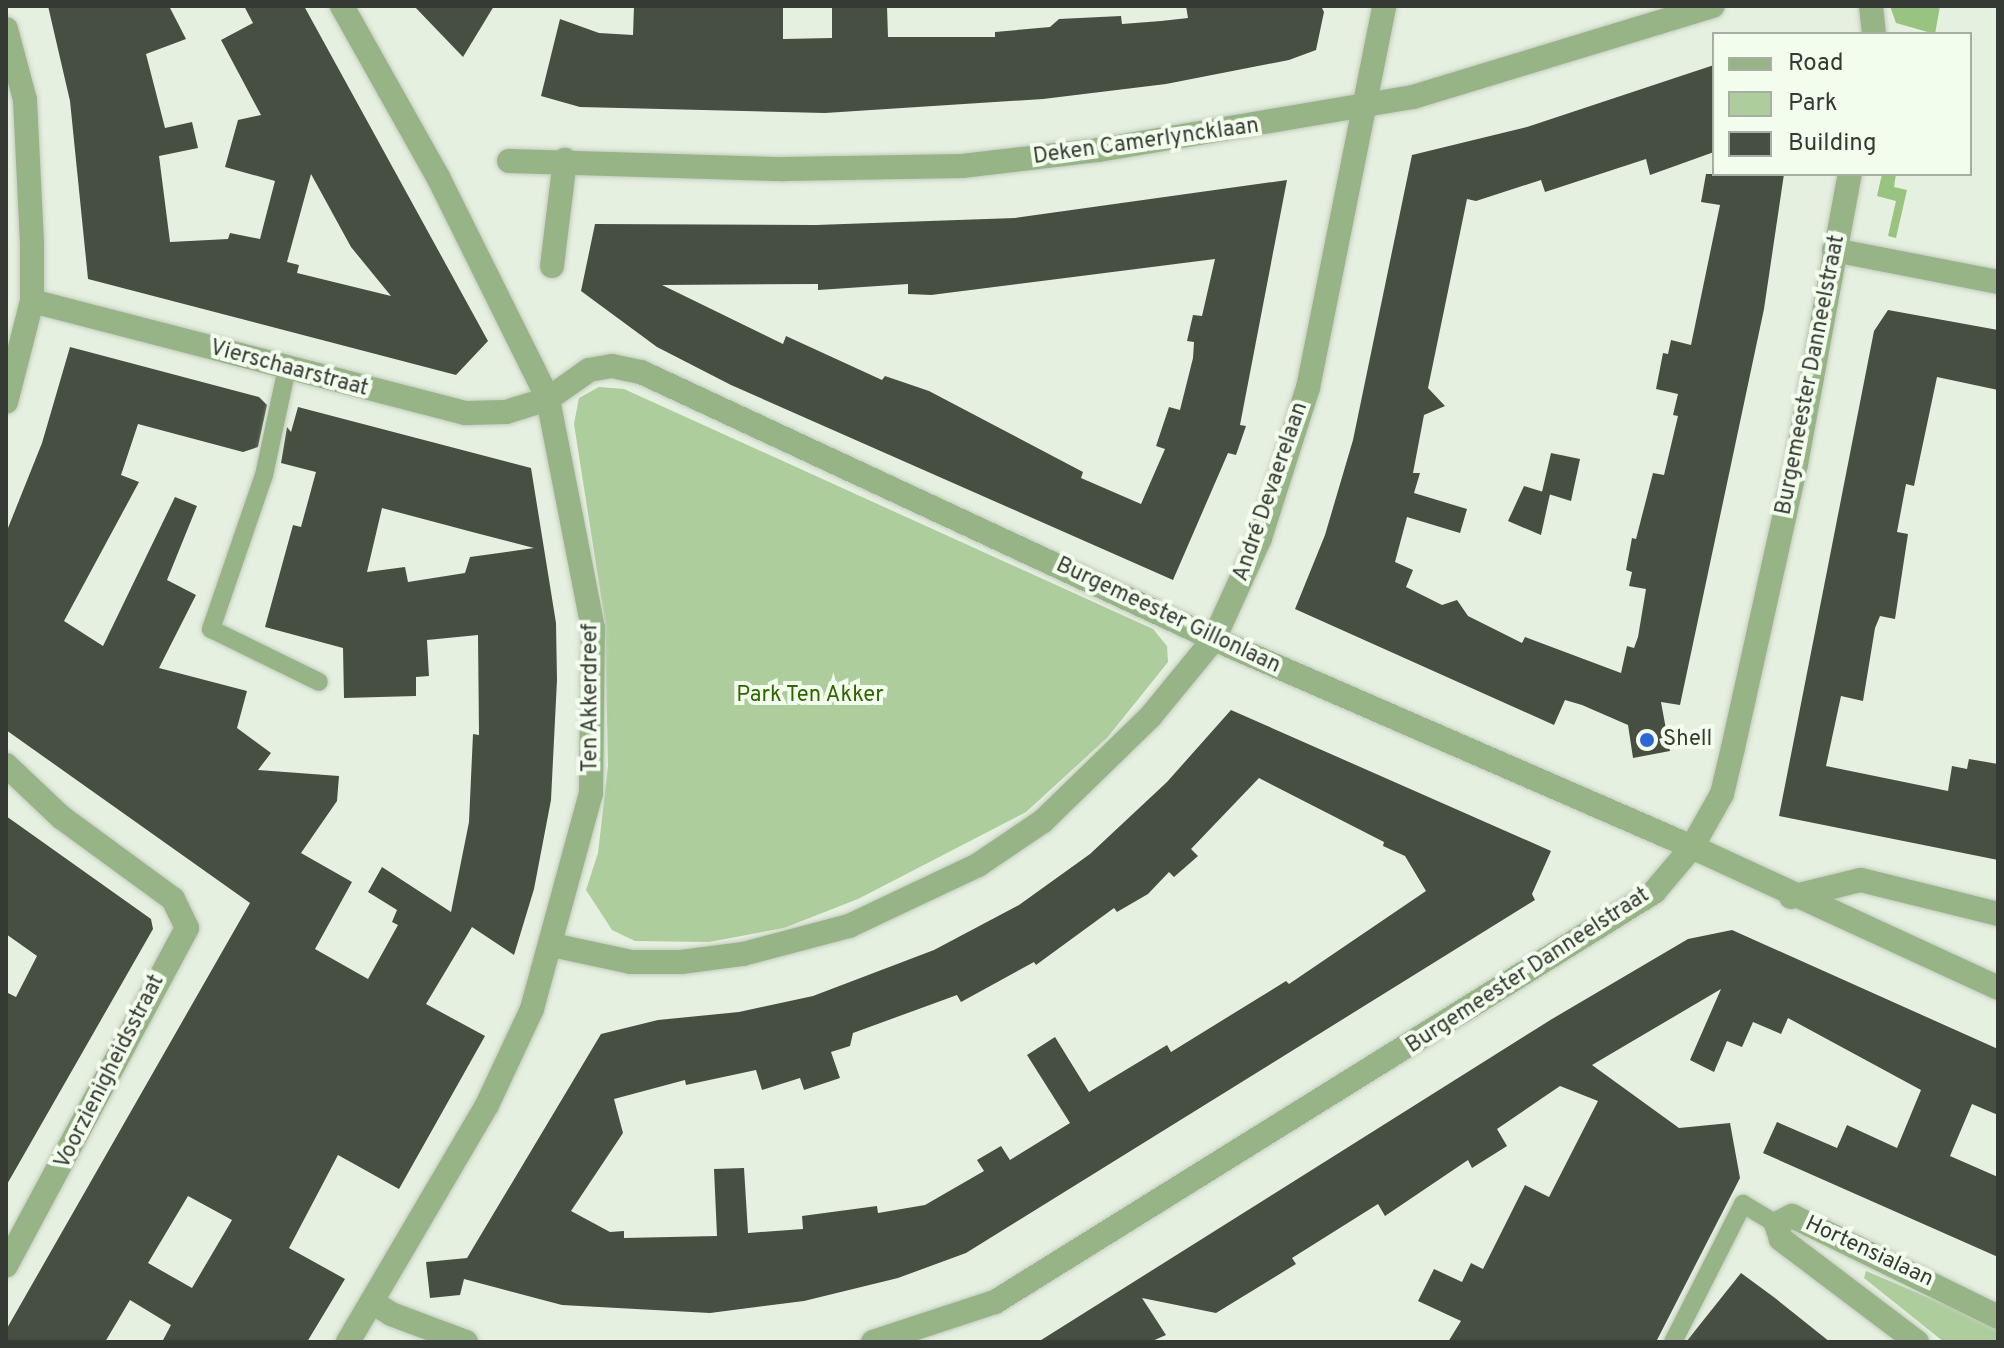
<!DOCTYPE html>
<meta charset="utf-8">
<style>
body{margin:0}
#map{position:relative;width:2004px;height:1348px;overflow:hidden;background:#e6f0e1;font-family:Overpass,sans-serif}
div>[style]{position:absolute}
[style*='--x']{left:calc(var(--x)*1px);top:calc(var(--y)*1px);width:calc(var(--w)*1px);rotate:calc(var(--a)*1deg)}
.green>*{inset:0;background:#adcd9c}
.forest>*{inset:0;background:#98c380}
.building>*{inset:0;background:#474f43}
.roads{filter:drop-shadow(0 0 2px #c3ccbe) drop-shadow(0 0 2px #c3ccbe)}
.lane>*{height:18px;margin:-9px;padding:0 9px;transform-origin:9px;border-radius:9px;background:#96b486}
.street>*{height:24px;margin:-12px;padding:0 12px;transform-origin:12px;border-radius:12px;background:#96b486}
.dots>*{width:22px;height:22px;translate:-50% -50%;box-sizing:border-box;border:4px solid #f3fdee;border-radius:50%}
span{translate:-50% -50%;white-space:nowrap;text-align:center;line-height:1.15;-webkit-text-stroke:8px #f3fdee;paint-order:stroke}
.street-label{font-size:22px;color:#363a34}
.park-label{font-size:22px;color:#316500}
.poi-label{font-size:22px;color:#363a34}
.left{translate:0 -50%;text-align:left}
.frame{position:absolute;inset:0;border:8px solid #363a34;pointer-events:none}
.legend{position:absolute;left:1712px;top:32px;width:260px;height:144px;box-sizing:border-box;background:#f3fdee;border:2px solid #a7afa4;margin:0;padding:10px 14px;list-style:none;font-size:24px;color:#363a34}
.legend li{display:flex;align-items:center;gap:16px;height:40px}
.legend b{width:40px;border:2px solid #a7afa4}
</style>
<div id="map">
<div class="green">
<div style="clip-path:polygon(599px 387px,624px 389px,1153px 629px,1167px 646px,1168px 662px,1107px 738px,1026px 812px,858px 899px,784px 928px,709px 942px,635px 941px,612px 930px,586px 890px,598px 853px,608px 766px,605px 622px,574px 424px,579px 398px)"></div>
<div style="clip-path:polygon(1866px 1271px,1986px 1322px,1998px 1329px,1998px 1342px,1944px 1342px,1864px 1278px)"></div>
</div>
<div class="forest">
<div style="clip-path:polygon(1890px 6px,1940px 6px,1935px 34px,1896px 23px)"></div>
<div style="clip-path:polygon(1882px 174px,1896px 174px,1894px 187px,1907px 190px,1896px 238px,1888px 236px,1896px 201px,1877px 196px)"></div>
</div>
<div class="building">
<div style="clip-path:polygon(evenodd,48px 6px,169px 6px,186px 39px,146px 54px,165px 128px,192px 122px,198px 148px,159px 156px,170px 242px,228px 239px,230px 233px,260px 239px,275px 181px,225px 167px,238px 120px,261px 115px,221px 40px,253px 23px,244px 6px,304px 6px,488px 341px,456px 375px,88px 279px,70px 101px,48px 6px,311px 174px,351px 247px,391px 296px,297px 273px,299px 265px,287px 262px,311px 174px)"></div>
<div style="clip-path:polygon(414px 6px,494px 6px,463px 57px)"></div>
<div style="clip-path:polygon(634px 6px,783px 6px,783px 39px,832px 38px,832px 6px,887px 6px,888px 37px,995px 37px,995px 32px,1050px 27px,1059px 19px,1121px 16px,1122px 24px,1161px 21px,1188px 18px,1186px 6px,1321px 6px,1324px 12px,1316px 50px,1289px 60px,1166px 84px,1043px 99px,825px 113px,580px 107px,541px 96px,560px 19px,599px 33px,633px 35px)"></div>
<div style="clip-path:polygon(1714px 65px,1714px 152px,1650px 175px,1646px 159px,1545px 192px,1541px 180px,1476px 201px,1467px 199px,1428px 388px,1445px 406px,1424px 415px,1413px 473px,1420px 473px,1414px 493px,1467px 509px,1460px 533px,1407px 517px,1395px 562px,1413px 570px,1406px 587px,1442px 605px,1457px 600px,1468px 616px,1522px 643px,1525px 637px,1621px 673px,1627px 646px,1634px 648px,1638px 637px,1646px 589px,1629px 586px,1632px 572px,1626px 570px,1632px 538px,1636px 539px,1653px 473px,1664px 475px,1678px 416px,1673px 415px,1678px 394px,1656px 389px,1663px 353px,1668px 354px,1671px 340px,1691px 345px,1720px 205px,1701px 202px,1706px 174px,1784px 174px,1764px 309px,1680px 705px,1661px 702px,1670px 751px,1633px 758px,1628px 725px,1582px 705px,1565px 700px,1554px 725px,1295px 609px,1325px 535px,1353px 440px,1412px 155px,1527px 127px)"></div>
<div style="clip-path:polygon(evenodd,1287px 180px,1240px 425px,1246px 426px,1236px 455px,1228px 453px,1173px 580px,731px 385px,657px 347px,581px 291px,595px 224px,816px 225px,1015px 218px,1287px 180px,1215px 259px,1202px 316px,1193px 315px,1187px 341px,1194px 342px,1193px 358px,1180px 410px,1169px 407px,1156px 446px,1165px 449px,1141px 504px,1081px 478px,1083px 472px,929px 391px,885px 376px,882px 380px,786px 336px,783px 344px,662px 285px,818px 284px,818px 290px,908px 284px,908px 294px,931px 295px,1215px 259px)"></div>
<div style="clip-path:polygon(1888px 310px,1998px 330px,1998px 390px,1937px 377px,1914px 486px,1906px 484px,1897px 532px,1908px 534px,1895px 619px,1880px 616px,1875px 628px,1863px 701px,1841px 696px,1826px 766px,1948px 791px,1952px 766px,1967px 769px,1969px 759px,1998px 764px,1998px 860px,1779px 816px,1874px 331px)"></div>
<div style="clip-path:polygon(evenodd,70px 347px,259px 397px,267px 405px,258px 447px,243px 452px,138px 424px,121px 475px,139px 482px,64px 621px,103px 646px,175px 497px,197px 506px,167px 580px,196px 595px,159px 668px,247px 691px,237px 728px,271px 753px,258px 770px,339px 776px,337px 801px,301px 853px,352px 882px,315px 949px,368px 979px,398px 925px,392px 922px,397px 910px,368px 892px,382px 867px,451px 912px,469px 822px,473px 734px,479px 735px,478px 635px,427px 640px,429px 676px,416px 677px,416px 696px,344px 698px,343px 648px,265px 627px,293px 525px,301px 527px,316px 472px,281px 463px,287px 427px,291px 432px,298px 407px,531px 468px,556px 623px,557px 680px,551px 800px,534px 889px,514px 955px,472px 927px,426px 1004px,485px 1036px,399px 1189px,338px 1155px,289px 1248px,345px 1279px,307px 1342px,162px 1342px,171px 1325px,130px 1300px,105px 1342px,6px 1342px,6px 1330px,250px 903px,6px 730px,6px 533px,42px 443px,70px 347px,382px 508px,476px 533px,534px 548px,470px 557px,465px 573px,408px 582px,405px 567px,367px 572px,382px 508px,70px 347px,188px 1196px,232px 1220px,192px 1288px,148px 1263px,188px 1196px)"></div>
<div style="clip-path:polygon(1551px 453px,1580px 459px,1571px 501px,1542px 492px)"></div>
<div style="clip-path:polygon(1524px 486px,1550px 494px,1541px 535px,1508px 521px)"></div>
<div style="clip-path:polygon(evenodd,1231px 710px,1551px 851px,1532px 894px,1535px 900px,966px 1253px,898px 1278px,804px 1301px,710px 1313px,562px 1305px,464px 1279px,460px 1295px,430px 1298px,426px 1262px,467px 1258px,601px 1034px,658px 1020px,739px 1012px,813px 996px,934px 950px,1019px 905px,1090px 854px,1167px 782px,1231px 710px,1259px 778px,1384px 842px,1383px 846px,1405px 856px,1426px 891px,1289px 984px,1286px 981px,1171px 1052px,1167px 1045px,1089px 1092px,1055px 1037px,1027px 1055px,1070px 1123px,1010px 1160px,1001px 1146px,977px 1160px,984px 1171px,925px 1205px,878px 1213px,877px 1206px,802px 1216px,803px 1229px,748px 1233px,744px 1168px,714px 1169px,717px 1236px,624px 1238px,624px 1231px,610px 1232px,571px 1211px,623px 1133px,614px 1099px,685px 1080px,686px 1085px,756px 1070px,762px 1090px,800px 1078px,804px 1090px,840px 1078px,831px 1052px,850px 1046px,853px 1033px,957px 995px,961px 1002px,1034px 962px,1036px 965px,1114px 908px,1117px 912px,1148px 894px,1169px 872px,1174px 877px,1198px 856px,1191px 849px,1259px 778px)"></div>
<div style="clip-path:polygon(6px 816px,151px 919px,153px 929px,6px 1186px,6px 992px,16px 997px,37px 956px,6px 934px)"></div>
<div style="clip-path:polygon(1732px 930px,1998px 1049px,1998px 1115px,1972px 1104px,1950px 1156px,1998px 1177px,1998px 1257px,1763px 1153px,1777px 1122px,1837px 1148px,1847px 1125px,1897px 1148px,1921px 1090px,1788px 1018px,1781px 1034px,1753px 1022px,1742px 1047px,1727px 1041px,1714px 1072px,1690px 1060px,1721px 989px,1592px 1065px,1679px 1128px,1730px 1123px,1740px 1178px,1656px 1342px,1448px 1342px,1461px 1321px,1418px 1301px,1434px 1269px,1462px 1282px,1471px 1263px,1483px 1269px,1525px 1185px,1549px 1197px,1598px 1101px,1560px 1086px,1497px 1129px,1507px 1146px,1472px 1168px,1468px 1160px,1385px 1216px,1378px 1204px,1292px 1258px,1296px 1264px,1216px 1313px,1142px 1298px,1166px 1335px,1150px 1342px,1038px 1342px,1552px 1019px,1688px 939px)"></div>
<div style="clip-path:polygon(1741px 1273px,1775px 1298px,1830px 1342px,1686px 1342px)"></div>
</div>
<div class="roads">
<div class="lane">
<div style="--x:287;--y:368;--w:109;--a:102.1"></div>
<div style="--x:264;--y:475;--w:163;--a:109"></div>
<div style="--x:211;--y:629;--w:120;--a:26.1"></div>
<div style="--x:1673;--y:1342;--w:155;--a:-63.1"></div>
<div style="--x:1743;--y:1204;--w:39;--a:31"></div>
</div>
<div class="street">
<div style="--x:342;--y:6;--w:196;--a:60.7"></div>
<div style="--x:438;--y:177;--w:248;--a:63.6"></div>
<div style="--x:548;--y:399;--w:233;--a:78.9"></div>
<div style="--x:593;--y:628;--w:165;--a:90.7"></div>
<div style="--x:591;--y:793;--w:224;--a:105.3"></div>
<div style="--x:532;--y:1009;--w:106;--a:115.1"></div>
<div style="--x:487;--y:1105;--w:275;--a:120.4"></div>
<div style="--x:1871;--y:6;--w:28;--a:84"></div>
<div style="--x:6;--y:29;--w:73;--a:75"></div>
<div style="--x:25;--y:100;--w:145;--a:87.2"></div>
<div style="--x:32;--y:245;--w:56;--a:90"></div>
<div style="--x:32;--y:301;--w:104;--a:104.4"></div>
<div style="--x:509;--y:161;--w:275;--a:1.7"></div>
<div style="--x:784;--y:169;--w:178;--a:-1"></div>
<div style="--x:962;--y:166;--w:138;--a:-6.7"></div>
<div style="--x:1099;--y:150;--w:318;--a:-9.6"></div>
<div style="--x:1413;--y:97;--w:313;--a:-16.9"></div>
<div style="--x:1834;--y:250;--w:167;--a:11"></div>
<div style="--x:552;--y:266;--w:107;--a:-83"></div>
<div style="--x:32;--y:301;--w:447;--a:14.5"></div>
<div style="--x:465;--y:413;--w:41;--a:-1.4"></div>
<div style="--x:506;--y:412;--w:44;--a:-17.2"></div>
<div style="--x:548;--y:399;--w:50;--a:-35.3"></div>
<div style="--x:589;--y:370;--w:23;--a:-10"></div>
<div style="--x:612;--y:366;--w:30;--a:12"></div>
<div style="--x:641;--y:372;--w:632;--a:24.98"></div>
<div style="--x:1214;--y:639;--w:521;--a:23.52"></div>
<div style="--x:1692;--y:847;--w:337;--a:24.7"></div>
<div style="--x:6;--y:765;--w:76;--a:43.4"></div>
<div style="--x:61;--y:817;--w:139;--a:36.2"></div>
<div style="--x:173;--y:899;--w:32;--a:64"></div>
<div style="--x:187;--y:928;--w:383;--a:118.2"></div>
<div style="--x:1791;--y:897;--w:72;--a:-13.7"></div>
<div style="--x:1861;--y:880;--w:141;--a:13.9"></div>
<div style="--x:552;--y:945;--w:81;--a:12.1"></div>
<div style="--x:631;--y:962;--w:50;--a:0"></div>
<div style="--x:681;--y:962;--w:63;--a:-7.4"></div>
<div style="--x:743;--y:954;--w:110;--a:-14.8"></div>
<div style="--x:849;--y:926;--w:143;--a:-25.3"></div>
<div style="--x:978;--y:865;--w:78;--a:-34.1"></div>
<div style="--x:1043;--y:821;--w:149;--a:-44.2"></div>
<div style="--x:1150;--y:717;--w:101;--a:-50.6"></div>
<div style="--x:1214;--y:639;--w:111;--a:-65.5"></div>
<div style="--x:1260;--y:538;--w:157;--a:-72.3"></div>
<div style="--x:1308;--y:388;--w:389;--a:-78.7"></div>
<div style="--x:372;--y:1302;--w:22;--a:32"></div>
<div style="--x:391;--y:1314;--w:80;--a:20.5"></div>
<div style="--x:873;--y:1342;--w:128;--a:-18.2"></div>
<div style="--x:995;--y:1302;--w:776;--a:-31.89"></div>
<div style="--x:1654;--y:892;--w:59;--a:-49.8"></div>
<div style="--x:1692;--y:847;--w:61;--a:-60.5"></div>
<div style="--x:1722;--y:794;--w:47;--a:-76.6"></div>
<div style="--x:1733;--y:748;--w:291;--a:-77.5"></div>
<div style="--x:1796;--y:464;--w:295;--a:-79.5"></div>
<div style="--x:1917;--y:1342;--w:171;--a:-142.9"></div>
<div style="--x:1781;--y:1239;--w:16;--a:-108"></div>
<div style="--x:1776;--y:1224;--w:18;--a:-27"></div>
<div style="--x:1792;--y:1216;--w:229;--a:26.1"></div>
</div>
</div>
<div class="dots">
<div style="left:1647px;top:740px;background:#2d67d5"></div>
</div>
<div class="street-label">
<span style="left:1146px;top:142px;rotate:-8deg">Deken Camerlyncklaan</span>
<span style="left:289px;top:369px;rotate:15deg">Vierschaarstraat</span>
<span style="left:1811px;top:375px;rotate:-79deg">Burgemeester Danneelstraat</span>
<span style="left:1271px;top:492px;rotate:-71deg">André Devaerelaan</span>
<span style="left:1168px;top:616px;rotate:25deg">Burgemeester Gillonlaan</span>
<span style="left:591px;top:698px;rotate:-90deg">Ten Akkerdreef</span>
<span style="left:1528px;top:971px;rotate:-33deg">Burgemeester Danneelstraat</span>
<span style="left:110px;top:1072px;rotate:-63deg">Voorzienigheidsstraat</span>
<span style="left:1869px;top:1252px;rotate:25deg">Hortensialaan</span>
</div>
<div class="park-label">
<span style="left:810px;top:696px">Park Ten Akker</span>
</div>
<div class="poi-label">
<span class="left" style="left:1663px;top:740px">Shell</span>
</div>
<div class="frame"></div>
<ul class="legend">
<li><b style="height:10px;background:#96b486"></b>Road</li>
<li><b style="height:22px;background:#adcd9c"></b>Park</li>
<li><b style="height:22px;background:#474f43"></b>Building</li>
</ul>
</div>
